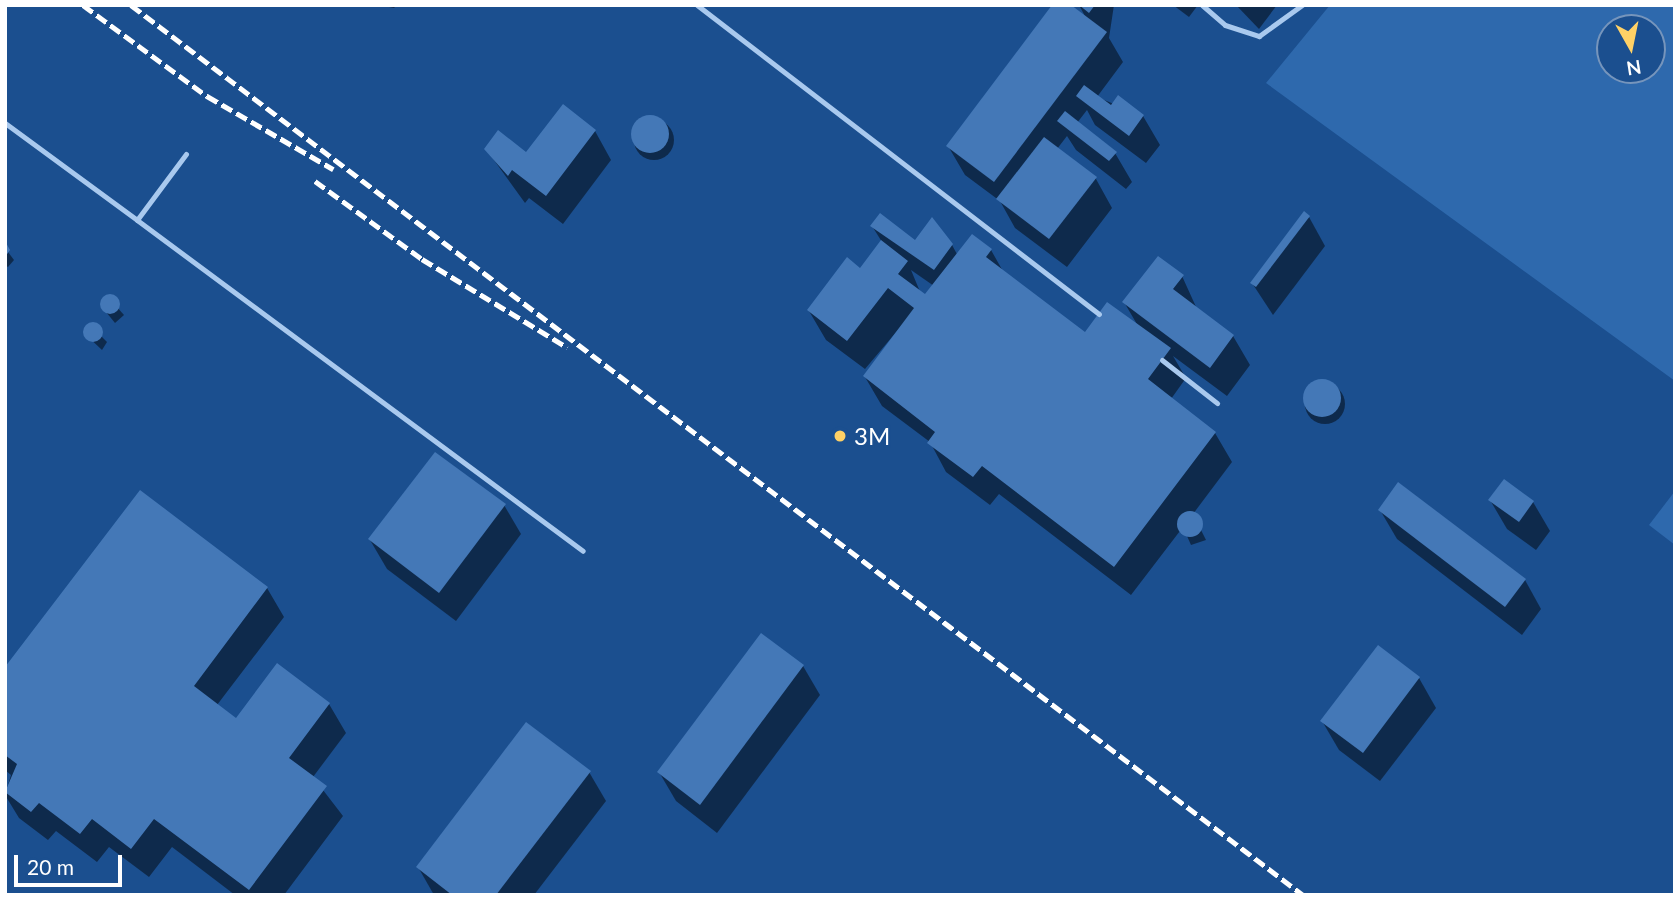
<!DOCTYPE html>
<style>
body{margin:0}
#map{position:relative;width:1680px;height:900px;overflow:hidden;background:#1b4f8f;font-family:Lato,sans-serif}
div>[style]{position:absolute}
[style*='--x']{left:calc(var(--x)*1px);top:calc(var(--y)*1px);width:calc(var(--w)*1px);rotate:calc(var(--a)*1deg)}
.green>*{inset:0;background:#2e69ad}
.shadow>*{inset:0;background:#0007}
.round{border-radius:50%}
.building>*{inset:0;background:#4478b7}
.service>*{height:5px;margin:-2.5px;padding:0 2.5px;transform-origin:2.5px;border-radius:2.5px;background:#a9c9ee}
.rail>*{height:5px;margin-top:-2.5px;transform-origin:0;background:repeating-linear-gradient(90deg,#fff 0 12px,transparent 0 17px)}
.dots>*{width:19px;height:19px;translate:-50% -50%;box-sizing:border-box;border:4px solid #1b4f8f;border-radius:50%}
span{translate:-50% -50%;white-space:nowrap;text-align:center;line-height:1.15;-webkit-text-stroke:5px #1b4f8f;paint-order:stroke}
.poi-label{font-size:24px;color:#fff}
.left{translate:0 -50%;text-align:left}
.frame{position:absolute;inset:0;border:7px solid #fff;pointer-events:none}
.north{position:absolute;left:1596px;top:14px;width:70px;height:70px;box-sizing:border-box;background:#1b4f8f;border:2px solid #7695bc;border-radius:50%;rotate:171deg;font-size:19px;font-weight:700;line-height:28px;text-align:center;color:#fff}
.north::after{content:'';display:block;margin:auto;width:24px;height:32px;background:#ffd166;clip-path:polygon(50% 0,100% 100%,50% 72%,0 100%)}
.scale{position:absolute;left:14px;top:855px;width:108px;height:32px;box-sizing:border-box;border:4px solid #fff;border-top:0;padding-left:9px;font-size:21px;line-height:24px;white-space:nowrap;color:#fff;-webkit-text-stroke:5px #1b4f8f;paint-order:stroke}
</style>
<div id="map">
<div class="green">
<div style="clip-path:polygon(evenodd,1330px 5px,1675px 5px,1675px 381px,1266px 83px,1330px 5px,1610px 28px,1652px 28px,1652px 70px,1610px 70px,1610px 28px)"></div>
<div style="clip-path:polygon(1675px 491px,1675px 545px,1649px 525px)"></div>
</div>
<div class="shadow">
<div style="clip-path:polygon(379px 5px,397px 5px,394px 8px)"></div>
<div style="clip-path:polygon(1079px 5px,1114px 5px,1109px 38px,1123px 62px,1097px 97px,1143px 116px,1160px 145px,1146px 163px,1095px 125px,1087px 110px,1077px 123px,1115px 153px,1132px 182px,1126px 189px,1076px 150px,1067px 136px,1057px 149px,1096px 179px,1112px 208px,1067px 267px,1015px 228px,1000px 201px,965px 175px,948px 146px,1087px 20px)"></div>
<div style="clip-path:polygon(1173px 5px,1198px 5px,1189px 17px)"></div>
<div style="clip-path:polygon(1236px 5px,1277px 5px,1259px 29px)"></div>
<div class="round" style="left:634px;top:120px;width:40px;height:40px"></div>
<div style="clip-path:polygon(595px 131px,611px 160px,563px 224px,529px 198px,525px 203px,486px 149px,527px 155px)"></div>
<div style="clip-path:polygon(1309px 217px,1325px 246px,1273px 315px,1252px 283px)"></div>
<div style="clip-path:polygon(evenodd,872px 226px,915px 242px,952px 245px,958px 256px,991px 250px,1004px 273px,1085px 335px,1138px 326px,1124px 302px,1182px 276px,1197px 309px,1233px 336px,1250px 365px,1227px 396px,1173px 356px,1186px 378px,1171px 399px,1215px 433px,1232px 462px,1193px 514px,1206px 540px,1191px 545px,1183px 527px,1131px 595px,999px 494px,990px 505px,946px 472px,930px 442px,882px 406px,865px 377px,908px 318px,865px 369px,826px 340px,809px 311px,861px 270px,882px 242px,872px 226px,911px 270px,934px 286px,925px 297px,921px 294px,911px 270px)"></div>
<div style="clip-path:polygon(5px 248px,14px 260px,8px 267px,5px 265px)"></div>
<div style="clip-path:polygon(108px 297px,124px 315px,115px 323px,102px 307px)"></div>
<div style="clip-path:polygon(90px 325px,107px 342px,102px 350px,85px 334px)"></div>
<div class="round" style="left:1305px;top:384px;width:40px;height:40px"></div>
<div style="clip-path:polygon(141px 492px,267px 588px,284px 617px,217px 705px,237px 720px,329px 704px,346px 733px,313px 777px,343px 816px,284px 895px,235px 895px,172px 847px,149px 877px,109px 847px,97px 862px,56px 831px,48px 840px,19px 818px,5px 795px,11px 775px,5px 770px,5px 670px)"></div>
<div style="clip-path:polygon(1490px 500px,1533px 502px,1550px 531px,1536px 550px,1507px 529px)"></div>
<div style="clip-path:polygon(504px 505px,521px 534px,456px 621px,387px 569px,370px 540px)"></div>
<div style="clip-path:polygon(1380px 510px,1525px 580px,1541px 609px,1522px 635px,1397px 539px)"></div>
<div style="clip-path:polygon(803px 666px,820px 695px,717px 833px,676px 801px,659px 772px)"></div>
<div style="clip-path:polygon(1419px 678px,1436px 708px,1380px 781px,1339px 750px,1322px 721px)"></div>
<div style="clip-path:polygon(589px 772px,606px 801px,534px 895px,434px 895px,418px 867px)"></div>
</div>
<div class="building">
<div style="clip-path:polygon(1052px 5px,1071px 5px,1107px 32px,994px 182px,946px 146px)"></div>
<div style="clip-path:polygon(1079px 5px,1095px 5px,1089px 13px)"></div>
<div style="clip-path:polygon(1084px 85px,1111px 105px,1118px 95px,1144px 115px,1129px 136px,1076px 96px)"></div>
<div style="clip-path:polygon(563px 104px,596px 130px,546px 196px,512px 170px,508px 176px,484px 149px,498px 130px,526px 152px)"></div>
<div style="clip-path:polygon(1065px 111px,1117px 152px,1109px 161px,1057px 121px)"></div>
<div class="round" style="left:631px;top:115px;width:38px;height:38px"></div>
<div style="clip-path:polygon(1044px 137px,1097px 177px,1049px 239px,996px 199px)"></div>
<div style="clip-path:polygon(1304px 211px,1310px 216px,1256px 287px,1250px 283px)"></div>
<div style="clip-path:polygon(880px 213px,915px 240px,932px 217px,953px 244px,934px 270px,870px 226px)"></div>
<div style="clip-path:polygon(972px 234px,992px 249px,986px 257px,1085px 332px,1107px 302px,1171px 348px,1148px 379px,1216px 432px,1114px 567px,982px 466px,973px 477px,927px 443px,935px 432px,863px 376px,914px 308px,888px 288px,847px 341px,807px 310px,847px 257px,860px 268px,881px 240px,908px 261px,898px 274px,925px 294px)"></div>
<div style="clip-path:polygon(5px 241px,10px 250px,5px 257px)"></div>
<div style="clip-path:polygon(1158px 256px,1184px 275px,1173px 289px,1234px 335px,1210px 368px,1122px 302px)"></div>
<div class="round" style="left:100px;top:294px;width:20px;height:20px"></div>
<div class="round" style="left:83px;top:322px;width:20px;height:20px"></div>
<div class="round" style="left:1303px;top:379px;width:38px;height:38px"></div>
<div style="clip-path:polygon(435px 452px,506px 504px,439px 593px,368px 539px)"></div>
<div style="clip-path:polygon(1504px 479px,1534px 501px,1519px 522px,1488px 500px)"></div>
<div style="clip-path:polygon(1398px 482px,1526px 579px,1505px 607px,1378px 510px)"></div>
<div style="clip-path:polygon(140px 490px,268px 587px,194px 686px,236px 718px,277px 663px,330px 703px,289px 758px,327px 786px,249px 890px,154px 819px,131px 849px,92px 819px,80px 834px,39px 803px,31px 812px,5px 792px,17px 764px,5px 755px,5px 667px)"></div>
<div class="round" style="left:1177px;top:511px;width:26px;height:26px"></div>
<div style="clip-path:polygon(761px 633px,804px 665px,700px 805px,657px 772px)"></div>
<div style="clip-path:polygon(1378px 645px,1420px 677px,1363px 753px,1320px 721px)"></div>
<div style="clip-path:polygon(526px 722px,591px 771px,496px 895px,452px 895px,416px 867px)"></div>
</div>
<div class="service">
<div style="--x:697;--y:5;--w:507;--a:37.55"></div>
<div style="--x:1202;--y:5;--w:30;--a:41"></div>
<div style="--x:1225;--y:25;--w:36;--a:18"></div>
<div style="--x:1259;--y:36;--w:53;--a:-35.8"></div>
<div style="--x:5;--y:123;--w:164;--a:36.3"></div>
<div style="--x:186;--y:154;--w:82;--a:126.6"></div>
<div style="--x:137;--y:220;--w:555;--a:36.58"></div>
<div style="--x:1162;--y:360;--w:70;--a:38"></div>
</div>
<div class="rail">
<div style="--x:83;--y:5;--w:154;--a:36.3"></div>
<div style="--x:207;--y:96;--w:146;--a:30.1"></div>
<div style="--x:131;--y:5;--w:1472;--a:37.21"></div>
<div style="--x:315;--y:181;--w:132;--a:36.1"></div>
<div style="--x:422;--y:259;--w:170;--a:31.3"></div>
</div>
<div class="dots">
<div style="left:840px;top:436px;background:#ffd166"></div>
</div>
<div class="poi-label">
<span class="left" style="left:854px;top:436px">3M</span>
</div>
<div class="frame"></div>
<div class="north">N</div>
<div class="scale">20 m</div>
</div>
